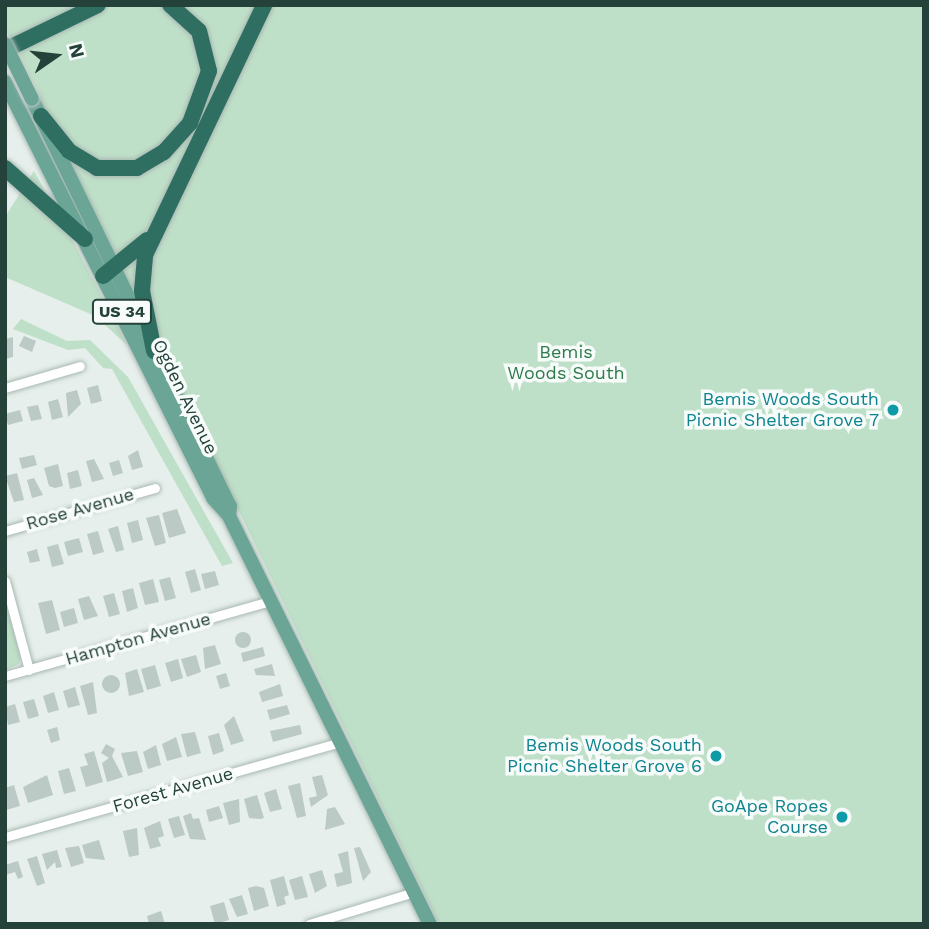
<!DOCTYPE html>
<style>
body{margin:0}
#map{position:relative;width:929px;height:929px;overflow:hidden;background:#e6efeb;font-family:"Work Sans",sans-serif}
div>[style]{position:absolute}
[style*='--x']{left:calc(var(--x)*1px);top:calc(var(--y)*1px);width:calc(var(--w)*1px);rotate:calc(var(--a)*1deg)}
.green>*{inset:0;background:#bfe0c8}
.building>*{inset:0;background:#bbcac4}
.round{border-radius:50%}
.roads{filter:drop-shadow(0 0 2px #a8b8b2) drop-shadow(0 0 2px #a8b8b2)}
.minor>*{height:9px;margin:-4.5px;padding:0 4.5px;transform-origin:4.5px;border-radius:4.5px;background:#fff}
.primary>*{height:14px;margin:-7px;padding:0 7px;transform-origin:7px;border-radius:7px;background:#6aa596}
.motorway>*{height:16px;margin:-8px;padding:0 8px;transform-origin:8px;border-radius:8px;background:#2f6f62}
.bridges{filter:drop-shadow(0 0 2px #c2cac8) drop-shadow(0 0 2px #c2cac8)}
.primary-bridge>*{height:14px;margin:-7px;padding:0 7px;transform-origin:7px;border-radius:7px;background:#6aa596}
.dots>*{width:19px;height:19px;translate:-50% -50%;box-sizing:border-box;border:4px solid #f7fbf9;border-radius:50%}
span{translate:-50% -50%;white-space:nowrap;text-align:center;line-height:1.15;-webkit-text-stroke:7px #f7fbf9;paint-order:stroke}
.shield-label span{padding:2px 5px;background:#f7fbf9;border:2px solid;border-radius:5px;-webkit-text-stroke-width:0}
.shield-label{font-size:16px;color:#24423a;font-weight:700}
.park-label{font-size:18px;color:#2d7a4b}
.street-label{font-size:18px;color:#24423a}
.culture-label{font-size:18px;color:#0d838f}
.right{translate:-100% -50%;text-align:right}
.frame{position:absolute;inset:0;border:7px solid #24423a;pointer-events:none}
.north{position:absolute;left:21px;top:21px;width:70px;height:70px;-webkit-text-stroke:5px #f7fbf9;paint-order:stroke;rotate:76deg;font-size:19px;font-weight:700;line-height:28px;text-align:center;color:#24423a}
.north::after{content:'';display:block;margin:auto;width:24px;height:32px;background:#24423a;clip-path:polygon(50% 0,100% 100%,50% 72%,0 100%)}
</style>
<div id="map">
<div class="green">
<div style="clip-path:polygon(5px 5px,924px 5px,924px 924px,439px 924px,5px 29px)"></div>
<div style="clip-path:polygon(34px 171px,76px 247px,127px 345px,95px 316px,5px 277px,5px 217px)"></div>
<div style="clip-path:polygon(21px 319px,67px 341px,90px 340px,128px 377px,233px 563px,222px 566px,112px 369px,103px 368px,85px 348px,68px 350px,13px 329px)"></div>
<div style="clip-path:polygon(5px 601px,21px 657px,19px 664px,5px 670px)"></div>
</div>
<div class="building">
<div style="clip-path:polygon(24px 336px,36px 341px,32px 352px,19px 346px)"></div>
<div style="clip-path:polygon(13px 337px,13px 357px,5px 359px,5px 339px)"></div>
<div style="clip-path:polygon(98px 385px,102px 401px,91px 404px,87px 388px)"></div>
<div style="clip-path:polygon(77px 390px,81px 404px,68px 417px,66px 393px)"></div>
<div style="clip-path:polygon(58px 399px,63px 417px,52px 420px,48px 402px)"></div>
<div style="clip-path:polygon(899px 400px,902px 412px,886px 416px,883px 404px)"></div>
<div style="clip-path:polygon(38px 405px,42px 419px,31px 421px,27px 407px)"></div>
<div style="clip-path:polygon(20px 410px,23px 421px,8px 425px,5px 414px)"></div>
<div style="clip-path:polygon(138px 450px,143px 467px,132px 470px,128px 456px)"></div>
<div style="clip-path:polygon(34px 455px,37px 465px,22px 469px,19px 458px)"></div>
<div style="clip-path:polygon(94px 459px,104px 479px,92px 482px,86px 461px)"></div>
<div style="clip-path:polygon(119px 460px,123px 473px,113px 476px,109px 463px)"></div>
<div style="clip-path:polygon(58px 464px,63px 486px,55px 488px,49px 486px,44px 468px)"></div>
<div style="clip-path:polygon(78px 470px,82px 486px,70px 489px,67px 473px)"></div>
<div style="clip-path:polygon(17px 473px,24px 500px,14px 502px,5px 476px)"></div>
<div style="clip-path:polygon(34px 478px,43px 495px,32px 498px,27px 480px)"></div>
<div style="clip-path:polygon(177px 509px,186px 533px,169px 538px,162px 513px)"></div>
<div style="clip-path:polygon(159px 515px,166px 543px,155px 546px,146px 518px)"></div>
<div style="clip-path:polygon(138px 520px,143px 540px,132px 543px,127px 523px)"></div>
<div style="clip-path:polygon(118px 526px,124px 550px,116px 552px,108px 529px)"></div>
<div style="clip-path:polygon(98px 531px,104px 552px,93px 555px,87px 534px)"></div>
<div style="clip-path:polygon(79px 538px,83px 552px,68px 556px,64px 542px)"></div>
<div style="clip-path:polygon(58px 544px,64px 564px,52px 567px,47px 547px)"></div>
<div style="clip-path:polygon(37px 549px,40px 561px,30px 563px,27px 552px)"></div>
<div style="clip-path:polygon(195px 569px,201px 590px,191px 593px,185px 572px)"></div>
<div style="clip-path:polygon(215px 571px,219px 585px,205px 589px,201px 574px)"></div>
<div style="clip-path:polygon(170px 577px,176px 598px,165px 601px,159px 580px)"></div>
<div style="clip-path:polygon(153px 579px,159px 602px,145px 605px,139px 583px)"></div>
<div style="clip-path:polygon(133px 588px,138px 608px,127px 612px,122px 591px)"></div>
<div style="clip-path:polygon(114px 593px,120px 614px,109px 617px,103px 596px)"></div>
<div style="clip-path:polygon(89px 596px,98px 616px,84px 620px,78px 599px)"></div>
<div style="clip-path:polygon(52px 600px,60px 630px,46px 634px,38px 603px)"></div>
<div style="clip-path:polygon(74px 608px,78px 623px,64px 627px,60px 612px)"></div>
<div class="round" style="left:235px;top:632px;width:16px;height:16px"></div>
<div style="clip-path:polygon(215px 645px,221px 664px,205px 669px,203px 648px)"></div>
<div style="clip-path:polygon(263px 647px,265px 656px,243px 662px,241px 653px)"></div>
<div style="clip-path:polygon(196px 655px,201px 672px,187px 677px,181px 659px)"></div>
<div style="clip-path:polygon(178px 659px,183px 678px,171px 682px,165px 663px)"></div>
<div style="clip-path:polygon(272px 664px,275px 676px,256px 675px,254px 669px)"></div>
<div style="clip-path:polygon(155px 665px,161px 686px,147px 690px,141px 669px)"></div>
<div style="clip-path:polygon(137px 669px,144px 692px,129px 696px,125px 673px)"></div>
<div style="clip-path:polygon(226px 673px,230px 686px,220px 689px,216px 676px)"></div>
<div class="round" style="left:102px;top:675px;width:18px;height:18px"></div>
<div style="clip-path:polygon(93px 682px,97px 713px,88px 715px,80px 686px)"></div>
<div style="clip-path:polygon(280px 684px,283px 696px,262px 702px,259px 692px)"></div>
<div style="clip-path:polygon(75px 687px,80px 705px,68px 708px,63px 691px)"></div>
<div style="clip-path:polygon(54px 692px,59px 710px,48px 713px,43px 696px)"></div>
<div style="clip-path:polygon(34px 699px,39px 716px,28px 719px,23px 702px)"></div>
<div style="clip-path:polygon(15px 704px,20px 722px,8px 725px,5px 707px)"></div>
<div style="clip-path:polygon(287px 705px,290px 714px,270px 720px,267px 710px)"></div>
<div style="clip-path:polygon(234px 716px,244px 741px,231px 745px,224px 725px)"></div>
<div style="clip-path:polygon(300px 725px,302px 734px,273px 742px,270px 731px)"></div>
<div style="clip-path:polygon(57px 727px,60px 740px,51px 743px,47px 730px)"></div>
<div style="clip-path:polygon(195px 732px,201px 753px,187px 757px,181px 734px)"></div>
<div style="clip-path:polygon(219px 733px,224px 751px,213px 755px,208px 736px)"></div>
<div style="clip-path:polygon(176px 737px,182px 757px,167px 761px,162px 744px)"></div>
<div style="clip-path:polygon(106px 744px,115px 749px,112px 756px,123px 777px,107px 782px,102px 763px,109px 758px,101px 753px)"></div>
<div style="clip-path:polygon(156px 745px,161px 765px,148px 769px,143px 752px)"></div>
<div style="clip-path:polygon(723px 748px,726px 760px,709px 764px,706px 752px)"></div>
<div style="clip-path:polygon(94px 751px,103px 782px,86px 787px,80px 767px,88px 765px,84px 754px)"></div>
<div style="clip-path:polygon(137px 751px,143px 772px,128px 776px,121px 753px)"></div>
<div style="clip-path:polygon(69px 768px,76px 791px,64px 794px,58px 771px)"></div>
<div style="clip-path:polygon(47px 775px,53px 795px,28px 803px,23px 787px)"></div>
<div style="clip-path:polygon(322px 775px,328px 795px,311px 807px,309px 798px,317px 796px,312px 777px)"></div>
<div style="clip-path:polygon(300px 783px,306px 816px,297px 818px,288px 786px)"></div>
<div style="clip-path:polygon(14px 785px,20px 806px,6px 810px,5px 788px)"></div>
<div style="clip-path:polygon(276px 789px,282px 809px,270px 812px,264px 793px)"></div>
<div style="clip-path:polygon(257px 795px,264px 818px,260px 819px,249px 818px,244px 799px)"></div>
<div style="clip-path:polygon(239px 799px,240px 822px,229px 825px,223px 803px)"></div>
<div style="clip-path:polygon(219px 806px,223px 818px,209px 822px,206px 810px)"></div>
<div style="clip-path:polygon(335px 807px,345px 824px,325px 830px,327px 809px)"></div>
<div style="clip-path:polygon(838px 808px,847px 808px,845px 826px,837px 825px)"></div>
<div style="clip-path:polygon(191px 813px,193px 819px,199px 818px,206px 840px,190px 839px,183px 816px)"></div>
<div style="clip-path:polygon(179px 816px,185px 835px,174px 838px,168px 819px)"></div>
<div style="clip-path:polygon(160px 821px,164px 836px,158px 838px,161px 846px,150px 849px,144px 828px)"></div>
<div style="clip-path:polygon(137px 828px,139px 855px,129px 857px,123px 831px)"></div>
<div style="clip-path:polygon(99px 840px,105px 860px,86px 858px,82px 845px)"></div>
<div style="clip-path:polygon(79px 846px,84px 863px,71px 867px,65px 848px)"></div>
<div style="clip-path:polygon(360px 847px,371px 872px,363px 881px,354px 848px)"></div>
<div style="clip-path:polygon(57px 850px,62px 867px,56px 868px,55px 862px,47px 870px,42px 854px)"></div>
<div style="clip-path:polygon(348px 851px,352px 883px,337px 887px,334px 874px,343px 872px,338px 854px)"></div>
<div style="clip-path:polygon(37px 856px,45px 883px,37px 886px,27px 859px)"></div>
<div style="clip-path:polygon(18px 861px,23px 877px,18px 879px,15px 872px,5px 875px,5px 865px)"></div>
<div style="clip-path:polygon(322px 870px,327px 886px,315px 893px,309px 874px)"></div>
<div style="clip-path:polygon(284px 876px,289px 895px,284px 897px,286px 904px,277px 907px,270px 880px)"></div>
<div style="clip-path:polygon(302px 876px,308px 897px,295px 900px,289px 880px)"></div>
<div style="clip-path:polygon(256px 886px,264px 888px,269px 906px,254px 911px,248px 888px)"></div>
<div style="clip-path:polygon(242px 895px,248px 914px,237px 917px,229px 899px)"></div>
<div style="clip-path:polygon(224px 902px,229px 920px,215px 924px,210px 906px)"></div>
<div style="clip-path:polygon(161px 911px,165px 924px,149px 924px,147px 916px)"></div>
</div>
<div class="roads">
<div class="minor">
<div style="--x:5;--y:388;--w:78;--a:-16.3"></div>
<div style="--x:5;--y:531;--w:156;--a:-16"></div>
<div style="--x:5;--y:581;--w:92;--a:74.9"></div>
<div style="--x:5;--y:676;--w:275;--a:-15.8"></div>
<div style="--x:5;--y:837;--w:349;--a:-15.8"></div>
<div style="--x:309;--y:924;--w:110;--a:-16.9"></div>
</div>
<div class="primary">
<div style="--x:5;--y:82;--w:465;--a:63.4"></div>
<div style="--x:213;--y:498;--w:24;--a:48"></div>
<div style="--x:229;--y:516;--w:455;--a:63.8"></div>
<div style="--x:32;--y:99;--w:453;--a:64.1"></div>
<div style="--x:230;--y:506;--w:10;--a:96"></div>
</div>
<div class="motorway">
<div style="--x:5;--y:50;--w:103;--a:-25.8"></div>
<div style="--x:41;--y:116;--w:45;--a:51.3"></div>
<div style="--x:69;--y:151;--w:33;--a:31"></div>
<div style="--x:97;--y:168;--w:40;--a:0"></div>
<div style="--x:137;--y:168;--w:31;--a:-31"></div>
<div style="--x:164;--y:152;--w:39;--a:-48"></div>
<div style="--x:190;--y:123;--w:55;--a:-69.9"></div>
<div style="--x:209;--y:71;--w:41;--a:-104"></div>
<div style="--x:199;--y:31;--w:39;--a:-138"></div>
<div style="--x:5;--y:168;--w:107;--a:41.6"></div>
<div style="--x:103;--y:276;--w:57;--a:-39.3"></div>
<div style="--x:154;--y:351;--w:61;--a:-101.3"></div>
<div style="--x:142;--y:291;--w:36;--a:-85"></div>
<div style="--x:145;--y:255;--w:277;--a:-64.5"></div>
</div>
</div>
<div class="bridges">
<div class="primary-bridge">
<div style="--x:5;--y:44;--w:61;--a:63.9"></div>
</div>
</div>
<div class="dots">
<div style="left:893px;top:410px;background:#0f9aa8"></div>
<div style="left:716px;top:756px;background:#0f9aa8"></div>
<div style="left:842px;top:817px;background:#0f9aa8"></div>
</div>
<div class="shield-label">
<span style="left:122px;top:312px">US 34</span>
</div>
<div class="park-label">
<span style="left:566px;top:363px">Bemis<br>Woods South</span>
</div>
<div class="street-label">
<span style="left:185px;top:397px;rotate:64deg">Ogden Avenue</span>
<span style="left:80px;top:509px;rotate:-16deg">Rose Avenue</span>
<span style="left:138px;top:639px;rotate:-16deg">Hampton Avenue</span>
<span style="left:173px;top:790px;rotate:-16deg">Forest Avenue</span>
</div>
<div class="culture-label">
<span class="right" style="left:879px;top:410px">Bemis Woods South<br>Picnic Shelter Grove 7</span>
<span class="right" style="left:702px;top:756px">Bemis Woods South<br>Picnic Shelter Grove 6</span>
<span class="right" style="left:828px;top:817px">GoApe Ropes<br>Course</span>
</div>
<div class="frame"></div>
<div class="north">N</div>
</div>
